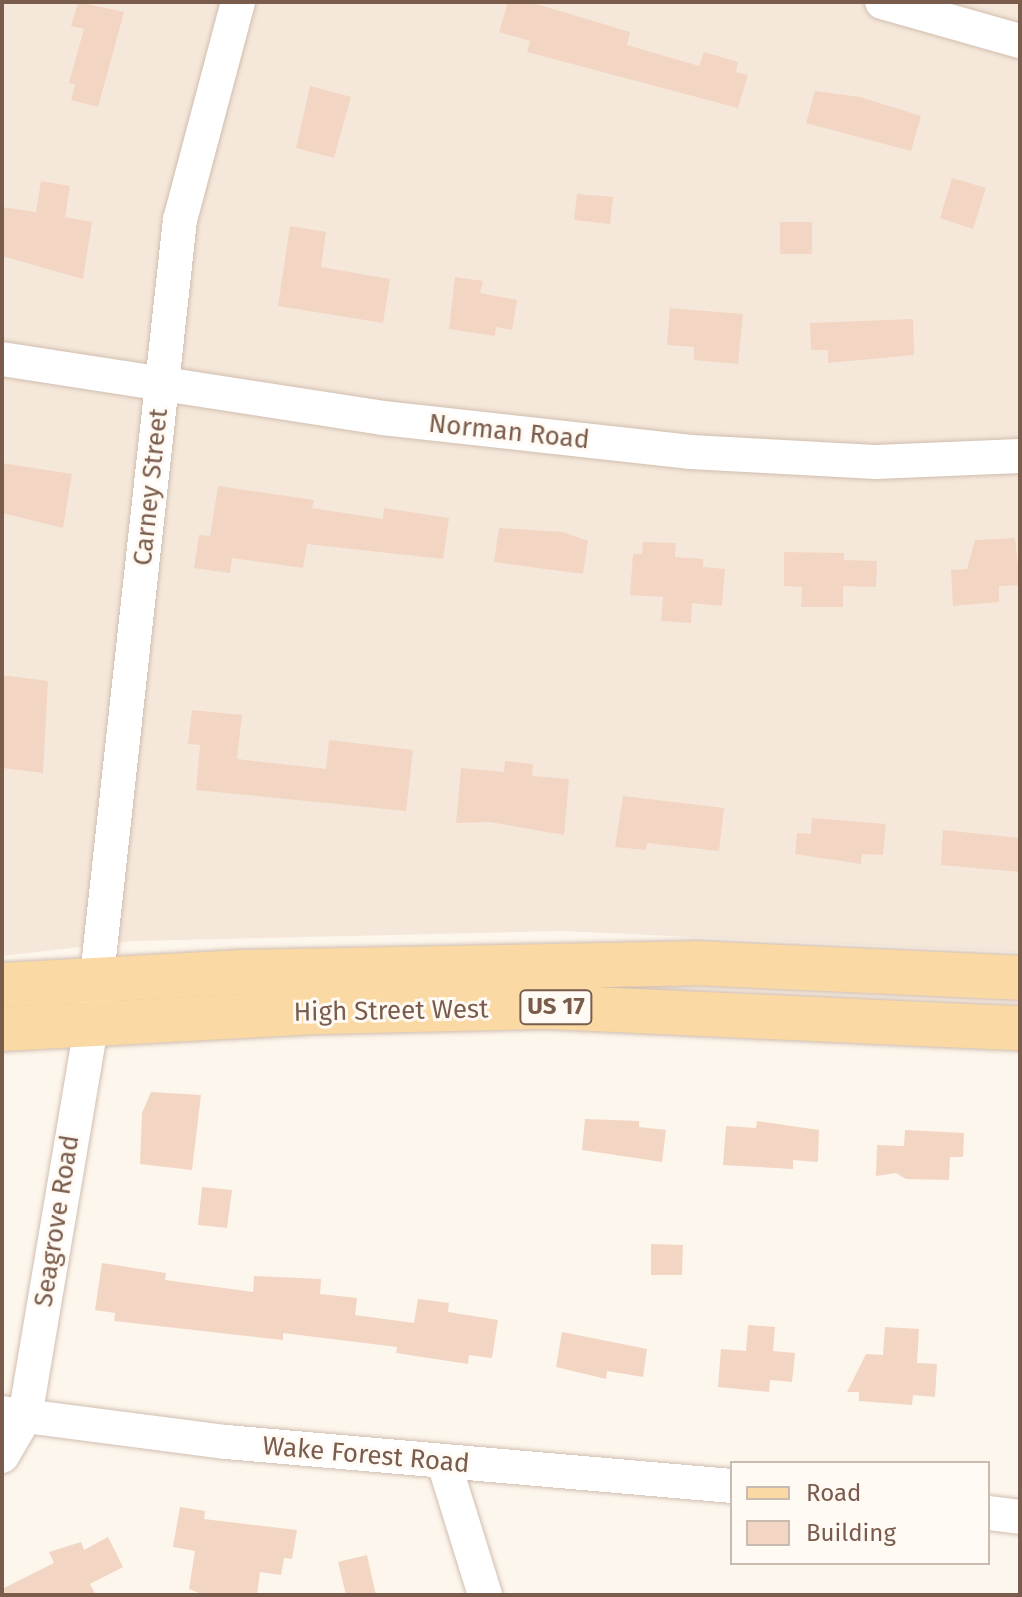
<!DOCTYPE html>
<style>
body{margin:0}
#map{position:relative;width:1022px;height:1597px;overflow:hidden;background:#fdf6ec;font-family:"Fira Sans",sans-serif}
div>[style]{position:absolute}
[style*='--x']{left:calc(var(--x)*1px);top:calc(var(--y)*1px);width:calc(var(--w)*1px);rotate:calc(var(--a)*1deg)}
.residential>*{inset:0;background:#f5e8da}
.building>*{inset:0;background:#f3d5c3}
.roads{filter:drop-shadow(0 0 2px #d1beb0) drop-shadow(0 0 2px #d1beb0)}
.minor>*{height:34px;margin:-17px;padding:0 17px;transform-origin:17px;border-radius:17px;background:#fff}
.primary>*{height:44px;margin:-22px;padding:0 22px;transform-origin:22px;border-radius:22px;background:#fbd9a5}
span{translate:-50% -50%;white-space:nowrap;text-align:center;line-height:1.15;-webkit-text-stroke:6px #fffaf3;paint-order:stroke}
.shield-label span{padding:2px 6px;background:#fffaf3;border:2px solid;border-radius:6px;-webkit-text-stroke-width:0}
.shield-label{font-size:24px;color:#7a5c4d;font-weight:700}
.street-label{font-size:26px;color:#7a5c4d}
.frame{position:absolute;inset:0;border:4px solid #7a5c4d;pointer-events:none}
.legend{position:absolute;left:730px;top:1461px;width:260px;height:104px;box-sizing:border-box;background:#fffaf3;border:2px solid #cabbb1;margin:0;padding:10px 14px;list-style:none;font-size:24px;color:#7a5c4d}
.legend li{display:flex;align-items:center;gap:16px;height:40px}
.legend b{width:40px;border:2px solid #cabbb1}
</style>
<div id="map">
<div class="residential">
<div style="clip-path:polygon(2px 2px,1020px 2px,1020px 952px,562px 931px,133px 941px,2px 956px)"></div>
</div>
<div class="building">
<div style="clip-path:polygon(78px 2px,124px 12px,98px 107px,71px 100px,75px 84px,69px 83px,84px 29px,71px 26px)"></div>
<div style="clip-path:polygon(508px 2px,530px 2px,630px 32px,627px 45px,699px 66px,704px 52px,738px 62px,736px 72px,748px 75px,738px 108px,527px 52px,530px 41px,499px 32px)"></div>
<div style="clip-path:polygon(310px 86px,351px 97px,334px 158px,296px 148px)"></div>
<div style="clip-path:polygon(815px 91px,860px 97px,921px 116px,911px 151px,806px 123px)"></div>
<div style="clip-path:polygon(952px 178px,986px 188px,973px 229px,940px 218px)"></div>
<div style="clip-path:polygon(41px 181px,70px 186px,65px 217px,92px 222px,83px 279px,2px 256px,2px 207px,36px 212px)"></div>
<div style="clip-path:polygon(577px 194px,613px 197px,610px 224px,574px 220px)"></div>
<div style="clip-path:polygon(780px 222px,812px 222px,812px 254px,780px 254px)"></div>
<div style="clip-path:polygon(290px 226px,326px 232px,321px 267px,390px 279px,383px 323px,278px 306px)"></div>
<div style="clip-path:polygon(455px 277px,483px 281px,480px 293px,517px 300px,512px 330px,496px 327px,495px 336px,449px 329px)"></div>
<div style="clip-path:polygon(670px 308px,743px 314px,738px 364px,694px 360px,694px 347px,667px 345px)"></div>
<div style="clip-path:polygon(913px 319px,914px 355px,828px 363px,828px 350px,811px 350px,810px 323px)"></div>
<div style="clip-path:polygon(2px 463px,72px 474px,63px 528px,2px 513px)"></div>
<div style="clip-path:polygon(218px 486px,314px 500px,312px 508px,383px 519px,384px 508px,449px 518px,443px 559px,307px 544px,303px 568px,232px 558px,230px 573px,194px 568px,199px 535px,210px 536px)"></div>
<div style="clip-path:polygon(499px 528px,563px 532px,588px 541px,583px 574px,494px 562px)"></div>
<div style="clip-path:polygon(1015px 538px,1020px 585px,999px 586px,999px 602px,953px 606px,951px 570px,967px 569px,975px 540px)"></div>
<div style="clip-path:polygon(643px 542px,676px 543px,675px 557px,703px 559px,703px 567px,725px 569px,722px 606px,692px 603px,691px 623px,661px 621px,663px 597px,630px 595px,633px 554px,642px 554px)"></div>
<div style="clip-path:polygon(784px 552px,844px 553px,844px 560px,877px 561px,876px 587px,843px 586px,843px 607px,801px 607px,802px 587px,784px 586px)"></div>
<div style="clip-path:polygon(2px 675px,48px 681px,43px 773px,2px 768px)"></div>
<div style="clip-path:polygon(192px 710px,242px 715px,237px 759px,326px 769px,329px 740px,413px 750px,406px 811px,196px 790px,200px 745px,188px 744px)"></div>
<div style="clip-path:polygon(505px 761px,533px 764px,532px 776px,569px 779px,564px 835px,490px 822px,456px 823px,461px 768px,504px 772px)"></div>
<div style="clip-path:polygon(623px 796px,724px 808px,719px 851px,647px 843px,646px 850px,615px 847px)"></div>
<div style="clip-path:polygon(812px 818px,886px 824px,883px 855px,862px 854px,861px 864px,795px 854px,797px 833px,811px 834px)"></div>
<div style="clip-path:polygon(943px 830px,1020px 838px,1020px 872px,941px 865px)"></div>
<div style="clip-path:polygon(151px 1092px,201px 1095px,192px 1170px,140px 1164px,142px 1113px)"></div>
<div style="clip-path:polygon(585px 1119px,639px 1121px,639px 1127px,666px 1130px,662px 1162px,582px 1150px)"></div>
<div style="clip-path:polygon(757px 1121px,819px 1130px,818px 1162px,793px 1160px,793px 1169px,723px 1165px,726px 1126px,756px 1128px)"></div>
<div style="clip-path:polygon(905px 1130px,964px 1133px,963px 1157px,950px 1157px,949px 1180px,906px 1179px,896px 1173px,876px 1176px,877px 1145px,904px 1146px)"></div>
<div style="clip-path:polygon(202px 1187px,232px 1190px,227px 1228px,198px 1225px)"></div>
<div style="clip-path:polygon(651px 1244px,683px 1245px,682px 1275px,651px 1275px)"></div>
<div style="clip-path:polygon(102px 1263px,166px 1273px,165px 1280px,253px 1292px,254px 1276px,321px 1279px,320px 1294px,357px 1298px,355px 1315px,414px 1323px,418px 1299px,449px 1303px,448px 1312px,498px 1320px,492px 1358px,469px 1355px,468px 1364px,396px 1353px,397px 1347px,283px 1333px,283px 1340px,114px 1321px,115px 1313px,95px 1310px)"></div>
<div style="clip-path:polygon(748px 1325px,775px 1327px,773px 1351px,795px 1353px,792px 1382px,770px 1380px,769px 1392px,718px 1387px,721px 1349px,746px 1351px)"></div>
<div style="clip-path:polygon(885px 1327px,919px 1329px,917px 1363px,937px 1364px,935px 1397px,913px 1395px,912px 1405px,859px 1401px,859px 1392px,847px 1392px,866px 1354px,883px 1355px)"></div>
<div style="clip-path:polygon(562px 1332px,647px 1349px,643px 1377px,607px 1371px,606px 1379px,556px 1367px)"></div>
<div style="clip-path:polygon(180px 1507px,205px 1511px,204px 1519px,297px 1530px,292px 1559px,284px 1558px,281px 1575px,260px 1572px,257px 1595px,204px 1595px,189px 1589px,195px 1551px,173px 1547px)"></div>
<div style="clip-path:polygon(108px 1537px,123px 1567px,90px 1584px,96px 1595px,2px 1595px,2px 1589px,54px 1563px,49px 1552px,81px 1542px,84px 1550px)"></div>
<div style="clip-path:polygon(367px 1555px,376px 1595px,346px 1595px,338px 1562px)"></div>
</div>
<div class="roads">
<div class="minor">
<div style="--x:882;--y:2;--w:143;--a:15.8"></div>
<div style="--x:2;--y:359;--w:386;--a:8.8"></div>
<div style="--x:383;--y:418;--w:310;--a:6.3"></div>
<div style="--x:691;--y:452;--w:185;--a:3.1"></div>
<div style="--x:876;--y:462;--w:144;--a:-2.4"></div>
<div style="--x:2;--y:1413;--w:226;--a:7.4"></div>
<div style="--x:226;--y:1442;--w:508;--a:4.97"></div>
<div style="--x:2;--y:1456;--w:45;--a:-59.5"></div>
<div style="--x:25;--y:1417;--w:401;--a:-80.4"></div>
<div style="--x:92;--y:1022;--w:807;--a:-83.74"></div>
<div style="--x:180;--y:220;--w:226;--a:-75.1"></div>
<div style="--x:444;--y:1463;--w:138;--a:72.7"></div>
<div style="--x:988;--y:1513;--w:32;--a:7"></div>
</div>
<div class="primary">
<div style="--x:2;--y:985;--w:241;--a:-3.1"></div>
<div style="--x:243;--y:972;--w:451;--a:-1.1"></div>
<div style="--x:694;--y:963;--w:326;--a:2.6"></div>
<div style="--x:2;--y:1029;--w:319;--a:-3.1"></div>
<div style="--x:321;--y:1012;--w:229;--a:-1.3"></div>
<div style="--x:550;--y:1007;--w:470;--a:2.6"></div>
</div>
</div>
<div class="shield-label">
<span style="left:556px;top:1007px">US 17</span>
</div>
<div class="street-label">
<span style="left:509px;top:432px;rotate:6deg">Norman Road</span>
<span style="left:151px;top:487px;rotate:-84deg">Carney Street</span>
<span style="left:391px;top:1011px;rotate:-1deg">High Street West</span>
<span style="left:57px;top:1221px;rotate:-81deg">Seagrove Road</span>
<span style="left:366px;top:1455px;rotate:5deg">Wake Forest Road</span>
</div>
<div class="frame"></div>
<ul class="legend">
<li><b style="height:10px;background:#fbd9a5"></b>Road</li>
<li><b style="height:22px;background:#f3d5c3"></b>Building</li>
</ul>
</div>
